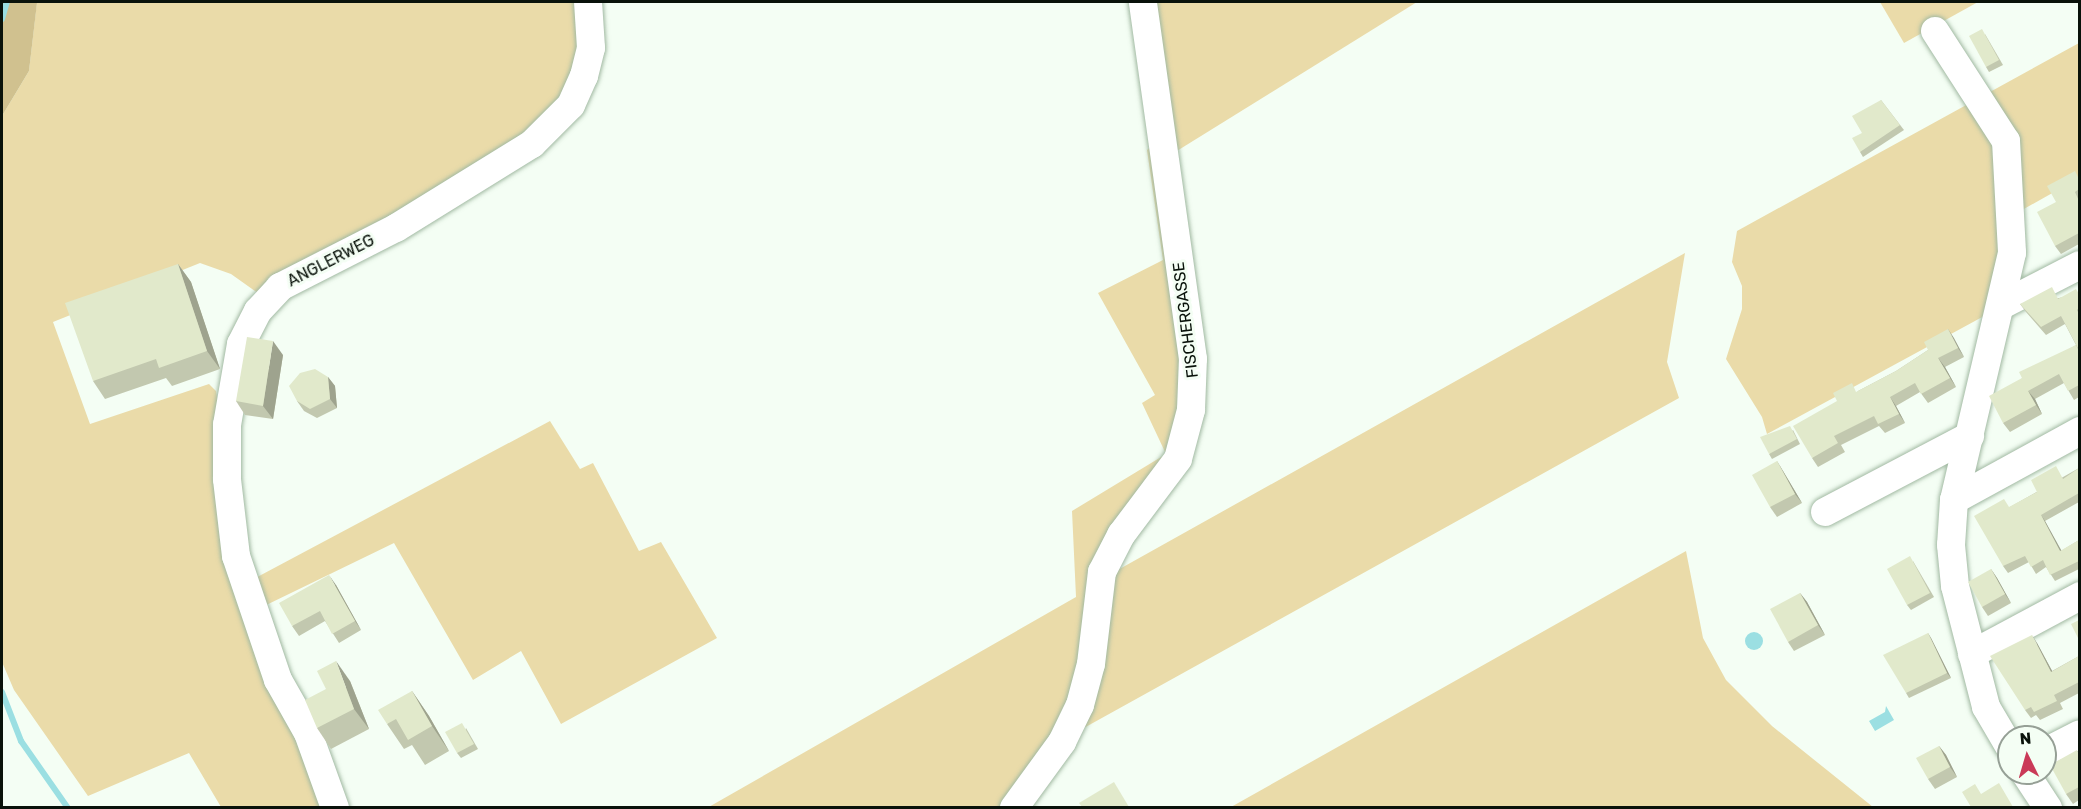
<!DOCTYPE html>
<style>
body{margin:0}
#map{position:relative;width:2081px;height:809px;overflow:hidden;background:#f4fef4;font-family:Rubik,sans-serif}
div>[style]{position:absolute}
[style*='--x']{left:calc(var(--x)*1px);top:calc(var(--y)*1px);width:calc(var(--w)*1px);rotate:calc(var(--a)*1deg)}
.green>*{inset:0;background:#eadba9}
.forest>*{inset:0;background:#d0c18f}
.water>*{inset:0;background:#9bdfe2}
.round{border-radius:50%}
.stream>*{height:6px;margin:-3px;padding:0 3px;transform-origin:3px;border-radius:3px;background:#9bdfe2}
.roads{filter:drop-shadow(0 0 2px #a1b9a2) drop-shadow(0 0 2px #a1b9a2)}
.minor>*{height:28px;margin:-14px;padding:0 14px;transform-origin:14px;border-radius:14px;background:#fff}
.wall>*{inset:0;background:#c2c8af}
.shaded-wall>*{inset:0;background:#9ea38e}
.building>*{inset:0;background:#e1e9cb}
span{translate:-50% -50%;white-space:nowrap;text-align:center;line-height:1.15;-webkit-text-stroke:6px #f4fef4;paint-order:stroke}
.street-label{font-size:16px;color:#09120a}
.frame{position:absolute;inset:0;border:3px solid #09120a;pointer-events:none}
.north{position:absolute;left:1997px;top:725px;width:60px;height:60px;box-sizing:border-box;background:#f4fef4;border:2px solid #96a096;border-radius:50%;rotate:355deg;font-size:16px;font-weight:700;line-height:24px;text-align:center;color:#09120a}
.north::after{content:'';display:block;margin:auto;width:21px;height:27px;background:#ca3a58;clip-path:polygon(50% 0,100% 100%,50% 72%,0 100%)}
</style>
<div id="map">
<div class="green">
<div style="clip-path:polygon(37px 2px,583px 2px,582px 68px,544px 126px,262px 296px,231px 274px,200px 263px,53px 322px,90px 424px,209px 384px,216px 391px,248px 582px,550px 421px,580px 469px,593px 463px,639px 551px,661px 542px,717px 638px,561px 724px,521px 651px,473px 680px,394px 543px,258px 609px,329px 807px,221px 807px,189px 753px,88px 796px,14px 690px,2px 662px,2px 116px,29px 71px)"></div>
<div style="clip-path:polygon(1152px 2px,1417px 2px,1172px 154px)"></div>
<div style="clip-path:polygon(1880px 2px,1978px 2px,1904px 43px)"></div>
<div style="clip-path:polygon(2079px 43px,2079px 178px,2022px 210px,1997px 309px,1767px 434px,1762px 417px,1726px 359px,1742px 309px,1742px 286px,1732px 262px,1737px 231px)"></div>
<div style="clip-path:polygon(1156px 142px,1187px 373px,1178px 437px,1107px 576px,1685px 253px,1667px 362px,1679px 398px,1082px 729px,1008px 807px,707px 808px,1076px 597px,1072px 511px,1166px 454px,1142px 403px,1155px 395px,1098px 293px,1163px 260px,1147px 150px)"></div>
<div style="clip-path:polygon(1686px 551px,1703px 638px,1726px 680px,1772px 726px,1873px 807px,1231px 807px)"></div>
</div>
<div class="forest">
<div style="clip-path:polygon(2px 2px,37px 3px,29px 71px,2px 116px)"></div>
</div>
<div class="water">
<div class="round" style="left:1745px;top:632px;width:18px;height:18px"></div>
<div style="clip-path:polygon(1886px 706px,1894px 720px,1875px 731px,1869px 721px,1885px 712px)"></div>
</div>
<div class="stream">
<div style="--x:2;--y:19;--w:18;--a:-74"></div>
<div style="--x:2;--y:692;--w:53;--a:68.8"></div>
<div style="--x:21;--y:741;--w:82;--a:55"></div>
</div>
<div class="roads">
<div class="minor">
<div style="--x:1935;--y:31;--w:131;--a:57.2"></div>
<div style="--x:2006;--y:141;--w:112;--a:86.9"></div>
<div style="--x:2012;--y:253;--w:254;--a:103.2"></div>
<div style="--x:1954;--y:500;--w:45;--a:93.8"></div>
<div style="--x:1951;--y:545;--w:41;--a:84.4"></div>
<div style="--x:1955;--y:586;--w:125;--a:75.6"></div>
<div style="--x:1986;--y:707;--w:45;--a:59.5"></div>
<div style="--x:2004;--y:304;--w:85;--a:-27.2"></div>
<div style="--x:1954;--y:500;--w:144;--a:-28.7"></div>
<div style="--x:1825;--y:512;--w:164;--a:-27.7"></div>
<div style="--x:1972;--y:654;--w:123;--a:-28.2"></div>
<div style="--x:2045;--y:752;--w:39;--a:-27"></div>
<div style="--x:2025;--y:773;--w:42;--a:56.7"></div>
<div style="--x:335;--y:808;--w:80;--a:-109.8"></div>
<div style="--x:308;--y:733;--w:61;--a:-119.5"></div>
<div style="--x:278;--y:680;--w:131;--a:-108.7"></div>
<div style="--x:236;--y:556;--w:78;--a:-96.7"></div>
<div style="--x:227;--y:479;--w:54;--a:-90"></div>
<div style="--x:227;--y:425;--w:82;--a:-80.2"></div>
<div style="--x:241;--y:344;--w:37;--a:-63"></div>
<div style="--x:258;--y:311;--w:33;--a:-47"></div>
<div style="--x:280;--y:287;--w:130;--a:-27"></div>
<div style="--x:396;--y:228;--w:160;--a:-31.7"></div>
<div style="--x:532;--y:144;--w:55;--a:-45"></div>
<div style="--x:571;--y:105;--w:32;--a:-66"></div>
<div style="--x:584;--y:76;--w:29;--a:-76"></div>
<div style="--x:591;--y:48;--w:46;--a:-93.7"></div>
<div style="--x:1014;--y:808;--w:82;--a:-54"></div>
<div style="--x:1062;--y:742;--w:41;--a:-64.1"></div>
<div style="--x:1080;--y:705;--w:42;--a:-75"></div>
<div style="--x:1091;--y:664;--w:93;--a:-83.2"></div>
<div style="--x:1102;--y:572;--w:42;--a:-62.8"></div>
<div style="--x:1121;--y:535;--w:95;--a:-53.1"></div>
<div style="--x:1178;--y:459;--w:51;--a:-75.1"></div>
<div style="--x:1191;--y:410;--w:51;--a:-87.8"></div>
<div style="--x:1193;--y:359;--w:360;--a:-98"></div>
</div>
</div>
<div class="wall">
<div style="clip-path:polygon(1985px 34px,2003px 65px,1989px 72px,1986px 67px)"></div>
<div style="clip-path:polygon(1881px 100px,1904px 130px,1863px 157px,1860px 152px,1862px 133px)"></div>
<div style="clip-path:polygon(2079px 177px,2079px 244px,2061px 254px,2055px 246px,2056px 202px)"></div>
<div style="clip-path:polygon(178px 264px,191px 282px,220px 369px,172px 386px,166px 378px,105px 399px,93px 381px)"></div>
<div style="clip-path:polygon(2079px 293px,2079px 397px,2074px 400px,2064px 383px,2035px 399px,2042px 414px,2010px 432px,2003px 423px,2022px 378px,2076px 345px,2065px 324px,2046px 335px,2026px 312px,2020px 304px,2059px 298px)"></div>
<div style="clip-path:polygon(1948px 329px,1964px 357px,1945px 367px,1956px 387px,1928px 403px,1920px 392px,1896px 406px,1905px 423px,1885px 433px,1879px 426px,1841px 445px,1845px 452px,1818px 467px,1812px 458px,1858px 391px,1896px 371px,1928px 350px)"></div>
<div style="clip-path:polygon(283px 355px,273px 419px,245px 415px,236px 401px)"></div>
<div style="clip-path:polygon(328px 377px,335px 386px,337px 408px,317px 418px,304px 411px,297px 401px)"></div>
<div style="clip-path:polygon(1793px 430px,1800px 444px,1772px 459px,1769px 454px)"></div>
<div style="clip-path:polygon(1777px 461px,1783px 471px,1802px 503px,1777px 517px,1770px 507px)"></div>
<div style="clip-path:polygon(2079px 468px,2079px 502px,2045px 521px,2061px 551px,2079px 540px,2079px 569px,2055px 581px,2046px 567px,2036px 574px,2029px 562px,2008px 573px,2003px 566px,2010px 507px)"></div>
<div style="clip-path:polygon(1913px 561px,1934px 597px,1911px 610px,1907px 605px)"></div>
<div style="clip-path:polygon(1991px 569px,1997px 578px,2011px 603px,1988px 616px,1982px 607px)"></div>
<div style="clip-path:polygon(336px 585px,361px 630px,339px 643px,325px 621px,299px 636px,292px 626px)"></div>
<div style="clip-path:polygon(1800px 593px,1807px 602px,1825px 635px,1794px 651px,1788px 642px)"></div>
<div style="clip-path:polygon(1928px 633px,1931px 638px,1951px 678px,1909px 698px,1906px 693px)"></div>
<div style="clip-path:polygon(2037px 643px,2052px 671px,2079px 656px,2079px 693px,2060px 703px,2063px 709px,2040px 720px,2036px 715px,2031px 718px,2025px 710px)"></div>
<div style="clip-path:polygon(350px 681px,369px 729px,331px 749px,317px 728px)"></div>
<div style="clip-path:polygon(412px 691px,429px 716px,449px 751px,425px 765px,412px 745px,404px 749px,387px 724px)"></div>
<div style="clip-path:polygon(466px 728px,478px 749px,461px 758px,457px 753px)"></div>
<div style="clip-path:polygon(1939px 746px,1946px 755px,1957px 777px,1935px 789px,1928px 779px)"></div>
<div style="clip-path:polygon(2079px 754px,2079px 800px,2073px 804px,2066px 794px)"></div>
</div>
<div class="shaded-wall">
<div style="clip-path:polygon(178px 264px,191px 282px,220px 369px,207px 351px)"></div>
<div style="clip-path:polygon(1948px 329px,1954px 338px,1964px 357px,1958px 348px)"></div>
<div style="clip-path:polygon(273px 341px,283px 355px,273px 419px,263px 406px)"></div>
<div style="clip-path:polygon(1938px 358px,1945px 367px,1956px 387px,1950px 378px)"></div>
<div style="clip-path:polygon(328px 377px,335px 386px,337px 408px,330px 399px)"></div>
<div style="clip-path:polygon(2028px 391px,2035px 399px,2042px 414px,2036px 405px)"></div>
<div style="clip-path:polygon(1890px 397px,1896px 406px,1905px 423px,1899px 414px)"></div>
<div style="clip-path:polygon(1777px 461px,1783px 471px,1802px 503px,1795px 494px)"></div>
<div style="clip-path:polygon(2041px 515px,2045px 521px,2065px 557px,2060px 551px)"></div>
<div style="clip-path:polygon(1991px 569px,1997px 578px,2011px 603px,2005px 594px)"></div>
<div style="clip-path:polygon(329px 575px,336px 585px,361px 630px,355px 621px)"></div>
<div style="clip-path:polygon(1800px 593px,1807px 602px,1825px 635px,1818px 625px)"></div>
<div style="clip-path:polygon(1928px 633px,1931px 638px,1951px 678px,1947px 673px)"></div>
<div style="clip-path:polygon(2032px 635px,2037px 643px,2057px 680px,2051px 672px)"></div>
<div style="clip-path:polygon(336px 661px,350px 681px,369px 729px,354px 709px)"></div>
<div style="clip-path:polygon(412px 691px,429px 716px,449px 751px,432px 726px)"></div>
<div style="clip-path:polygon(1939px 746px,1946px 755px,1957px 777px,1950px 767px)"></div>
</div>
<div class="building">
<div style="clip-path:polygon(1982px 29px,1999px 60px,1986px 67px,1969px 36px)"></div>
<div style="clip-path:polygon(1881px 100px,1900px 125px,1860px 152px,1852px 138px,1862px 133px,1852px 116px)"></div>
<div style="clip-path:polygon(2075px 171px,2079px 179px,2079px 189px,2075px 192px,2079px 201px,2079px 233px,2055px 246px,2037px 212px,2056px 202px,2047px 186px)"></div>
<div style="clip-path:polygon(178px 264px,207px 351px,159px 368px,156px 359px,93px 381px,65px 303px)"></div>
<div style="clip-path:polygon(2052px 287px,2058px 299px,2076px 289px,2079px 294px,2079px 308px,2077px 310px,2079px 314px,2079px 350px,2061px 316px,2041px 327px,2020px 304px)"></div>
<div style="clip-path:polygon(1948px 329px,1958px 348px,1938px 358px,1950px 378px,1921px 394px,1915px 383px,1890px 397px,1899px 414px,1878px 424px,1874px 416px,1834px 436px,1838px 443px,1812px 458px,1793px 426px,1837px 401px,1833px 393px,1852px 383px,1856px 392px,1896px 371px,1928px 350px,1924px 342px)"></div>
<div style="clip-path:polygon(247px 337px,273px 341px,263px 406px,236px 401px)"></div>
<div style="clip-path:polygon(2076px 345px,2079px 351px,2079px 385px,2068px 391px,2059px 374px,2028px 391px,2036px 405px,2003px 423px,1989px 396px,2022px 378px,2019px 372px)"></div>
<div style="clip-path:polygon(315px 369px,328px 377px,330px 399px,310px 409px,297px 401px,289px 386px,300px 373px)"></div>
<div style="clip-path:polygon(1790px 426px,1797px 439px,1769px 454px,1760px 437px)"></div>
<div style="clip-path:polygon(1777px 461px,1795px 494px,1770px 507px,1752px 475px)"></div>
<div style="clip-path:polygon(2056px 466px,2063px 479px,2079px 468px,2079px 493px,2041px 515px,2060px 551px,2079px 540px,2079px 561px,2050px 575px,2043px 560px,2031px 567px,2025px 556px,2003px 566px,1974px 516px,2004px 499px,2009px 507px,2037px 492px,2031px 480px)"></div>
<div style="clip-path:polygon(1910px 556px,1930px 593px,1907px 605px,1887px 569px)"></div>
<div style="clip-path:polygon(1991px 569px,2005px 594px,1982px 607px,1968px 582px)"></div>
<div style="clip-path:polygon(329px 575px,355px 621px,332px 634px,320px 611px,292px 626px,279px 603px)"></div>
<div style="clip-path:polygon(1800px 593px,1818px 625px,1788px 642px,1770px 609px)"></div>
<div style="clip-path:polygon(2079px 620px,2079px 640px,2071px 624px)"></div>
<div style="clip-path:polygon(1928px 633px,1947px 673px,1906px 693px,1883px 655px)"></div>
<div style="clip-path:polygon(2032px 635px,2051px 672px,2079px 656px,2079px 682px,2054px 695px,2057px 701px,2034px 712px,2031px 707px,2025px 710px,1990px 656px)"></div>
<div style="clip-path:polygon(336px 661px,354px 709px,317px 728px,305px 700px,326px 689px,317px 671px)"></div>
<div style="clip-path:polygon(412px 691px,432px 726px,408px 740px,396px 719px,387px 724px,378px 710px)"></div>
<div style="clip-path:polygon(462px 723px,474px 744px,457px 753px,445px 732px)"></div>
<div style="clip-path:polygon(1939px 746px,1950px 767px,1928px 779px,1916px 758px)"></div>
<div style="clip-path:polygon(2077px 750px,2079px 755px,2079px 787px,2066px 794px,2050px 765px)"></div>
<div style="clip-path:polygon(1114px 782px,1129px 807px,1082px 807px,1079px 803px)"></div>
<div style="clip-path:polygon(1999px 783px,2013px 807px,1971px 807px,1962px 792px,1975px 784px,1981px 794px)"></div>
</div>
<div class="street-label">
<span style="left:331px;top:261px;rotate:-27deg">ANGLERWEG</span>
<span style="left:1186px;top:320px;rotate:-97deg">FISCHERGASSE</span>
</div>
<div class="frame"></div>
<div class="north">N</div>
</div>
